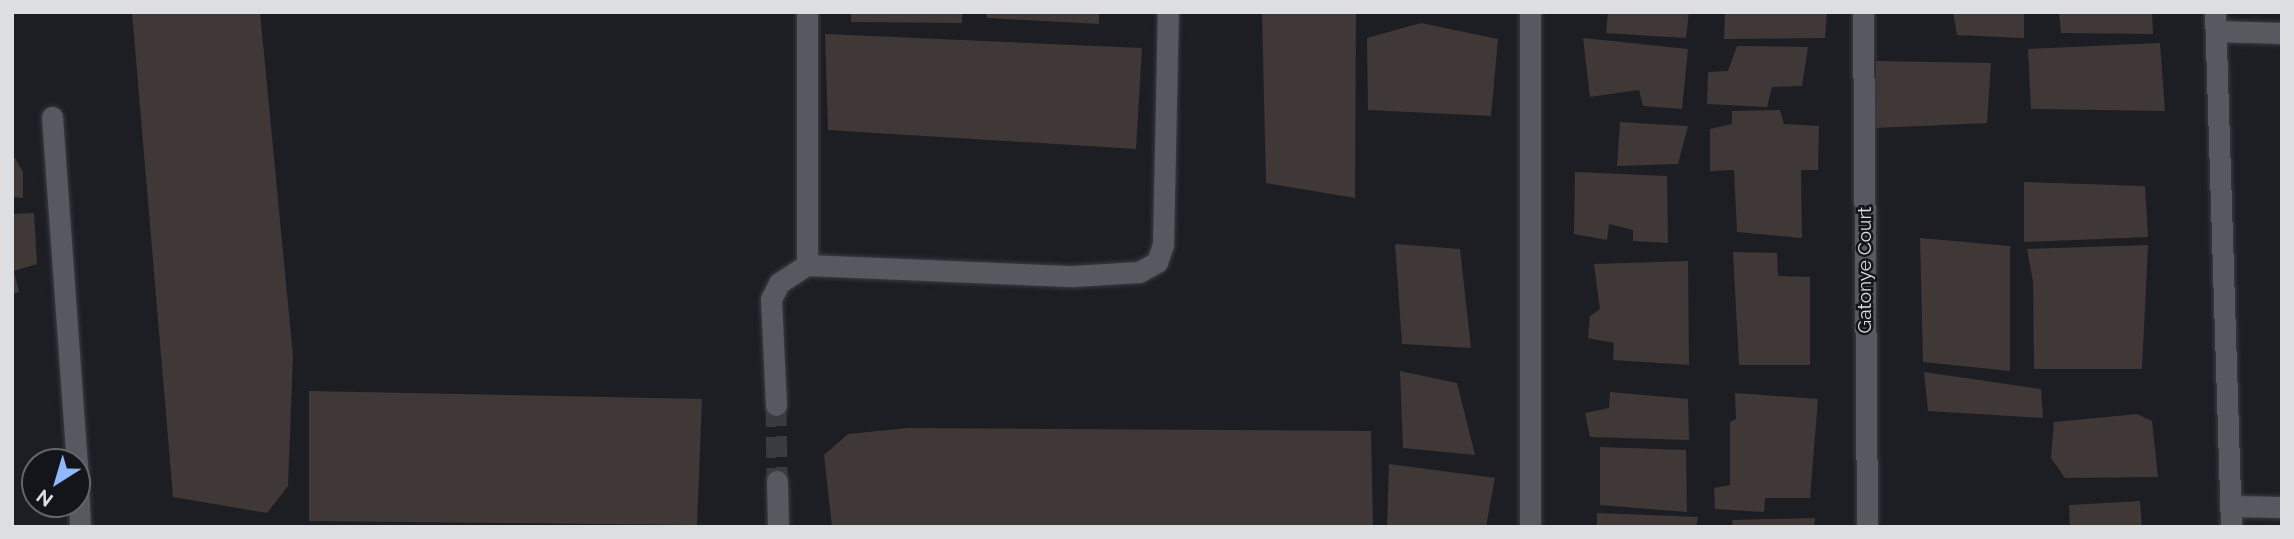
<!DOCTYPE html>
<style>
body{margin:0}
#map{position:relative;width:2294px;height:539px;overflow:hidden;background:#1d1e24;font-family:Raleway,sans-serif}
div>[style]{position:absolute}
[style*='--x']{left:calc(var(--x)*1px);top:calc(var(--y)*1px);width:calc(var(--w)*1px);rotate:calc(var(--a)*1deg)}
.building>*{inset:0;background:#3f3836}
.street-tunnel>*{height:21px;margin-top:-10.5px;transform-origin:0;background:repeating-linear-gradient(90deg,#3a3b40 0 21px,transparent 0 31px)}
.roads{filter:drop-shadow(0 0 2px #3b3b40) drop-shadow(0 0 2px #3b3b40)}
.street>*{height:21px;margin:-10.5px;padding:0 10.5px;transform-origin:10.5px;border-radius:10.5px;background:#585960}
span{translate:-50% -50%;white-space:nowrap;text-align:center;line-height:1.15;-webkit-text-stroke:5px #14151b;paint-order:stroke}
.street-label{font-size:19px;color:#dddee2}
.frame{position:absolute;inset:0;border:14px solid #dddee2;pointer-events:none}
.north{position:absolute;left:21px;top:448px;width:70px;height:70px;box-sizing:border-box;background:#14151b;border:2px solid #64656b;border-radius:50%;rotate:217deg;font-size:19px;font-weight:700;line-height:28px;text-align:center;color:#dddee2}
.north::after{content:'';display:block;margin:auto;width:24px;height:32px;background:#91b8fd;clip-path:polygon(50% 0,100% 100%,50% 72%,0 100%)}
</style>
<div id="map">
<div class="building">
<div style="clip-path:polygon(132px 12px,260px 12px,293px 356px,288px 486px,267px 513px,173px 497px)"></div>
<div style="clip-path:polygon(851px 12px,962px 12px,962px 23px,851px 22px)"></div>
<div style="clip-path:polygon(986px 12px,1099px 12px,1099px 24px,987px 18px)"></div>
<div style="clip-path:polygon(1262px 12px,1356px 12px,1355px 198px,1266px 183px)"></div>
<div style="clip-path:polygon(1608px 12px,1689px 12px,1686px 38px,1606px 33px)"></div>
<div style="clip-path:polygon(1725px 12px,1827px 12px,1825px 38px,1724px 39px)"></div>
<div style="clip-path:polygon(1953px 12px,2024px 12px,2024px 38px,1957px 35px)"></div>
<div style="clip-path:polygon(2059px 12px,2152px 12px,2153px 34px,2061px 33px)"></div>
<div style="clip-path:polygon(1421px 23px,1498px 39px,1491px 116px,1368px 110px,1367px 38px)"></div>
<div style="clip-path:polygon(825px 34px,1142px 48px,1136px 149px,828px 130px)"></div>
<div style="clip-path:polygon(1583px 38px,1688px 49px,1682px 109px,1643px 106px,1639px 90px,1590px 97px)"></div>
<div style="clip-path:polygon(2160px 43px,2165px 111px,2031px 109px,2028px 49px)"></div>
<div style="clip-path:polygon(1737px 46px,1808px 47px,1802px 86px,1772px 87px,1767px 107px,1707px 104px,1708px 72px,1728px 71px)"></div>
<div style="clip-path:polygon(1876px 61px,1991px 63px,1987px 123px,1875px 128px)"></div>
<div style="clip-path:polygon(1780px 110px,1784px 124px,1819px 126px,1818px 170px,1801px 170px,1802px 238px,1737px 232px,1734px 170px,1710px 171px,1710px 129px,1732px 124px,1732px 111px)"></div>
<div style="clip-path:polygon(1620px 122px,1688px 126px,1678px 164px,1617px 166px)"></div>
<div style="clip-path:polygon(12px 153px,23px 172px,23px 198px,12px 197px)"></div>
<div style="clip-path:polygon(1575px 172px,1667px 176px,1668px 243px,1633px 241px,1633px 230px,1609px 224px,1607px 240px,1574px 234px)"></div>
<div style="clip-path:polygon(2024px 182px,2145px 186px,2148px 237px,2024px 242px)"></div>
<div style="clip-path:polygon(34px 213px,37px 264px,14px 271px,19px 292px,12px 294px,12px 214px)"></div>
<div style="clip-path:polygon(1920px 238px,2010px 246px,2010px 371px,1923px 362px)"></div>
<div style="clip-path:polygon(1395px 244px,1460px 249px,1471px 348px,1402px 344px)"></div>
<div style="clip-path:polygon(2148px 245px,2142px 369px,2034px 369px,2033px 282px,2027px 249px)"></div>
<div style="clip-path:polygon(1733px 252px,1777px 253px,1778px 276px,1810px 277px,1810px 365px,1739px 365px)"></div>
<div style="clip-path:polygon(1688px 261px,1689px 365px,1613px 360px,1614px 343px,1588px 338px,1590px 316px,1600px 309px,1594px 264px)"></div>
<div style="clip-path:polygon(1400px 371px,1457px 383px,1475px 455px,1403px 448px)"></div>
<div style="clip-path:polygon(1924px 372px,2041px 389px,2043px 418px,1928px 411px)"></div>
<div style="clip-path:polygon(309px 391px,702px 399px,697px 525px,309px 521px)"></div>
<div style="clip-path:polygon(1610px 392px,1688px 399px,1689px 440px,1590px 437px,1585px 413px,1609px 408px)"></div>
<div style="clip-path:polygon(1735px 393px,1818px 399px,1810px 498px,1765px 498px,1764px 512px,1715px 509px,1714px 488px,1730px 485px,1730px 422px,1736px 419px)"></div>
<div style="clip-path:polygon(2137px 414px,2152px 421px,2158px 477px,2065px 478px,2051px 458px,2054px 422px)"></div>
<div style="clip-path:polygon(908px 428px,1371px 431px,1373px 527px,832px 527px,824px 455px,848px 434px)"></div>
<div style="clip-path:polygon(1600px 447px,1686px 450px,1687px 512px,1600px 505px)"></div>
<div style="clip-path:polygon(1389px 464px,1495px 478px,1486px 527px,1387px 527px)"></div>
<div style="clip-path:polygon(2140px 501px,2142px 527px,2070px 527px,2069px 505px)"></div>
<div style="clip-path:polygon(1597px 513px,1698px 517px,1696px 527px,1597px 527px)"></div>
<div style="clip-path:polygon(1815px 518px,1814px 527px,1733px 527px,1732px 520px)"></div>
</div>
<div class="street-tunnel">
<div style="--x:776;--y:405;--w:76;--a:89.2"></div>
</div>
<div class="roads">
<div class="street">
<div style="--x:807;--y:12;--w:253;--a:90"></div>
<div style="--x:1863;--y:12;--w:515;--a:89.55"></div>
<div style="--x:2215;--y:12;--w:515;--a:88.22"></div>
<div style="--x:2216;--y:31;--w:66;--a:1.7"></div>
<div style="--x:52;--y:117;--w:346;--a:85.9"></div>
<div style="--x:776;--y:405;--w:106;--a:-92.7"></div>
<div style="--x:771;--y:299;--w:18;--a:-63"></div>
<div style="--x:779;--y:283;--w:33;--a:-33"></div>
<div style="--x:807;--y:265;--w:267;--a:2.4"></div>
<div style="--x:1074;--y:276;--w:65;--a:-3.5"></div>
<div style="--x:1139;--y:272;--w:21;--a:-29"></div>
<div style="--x:1157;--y:262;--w:18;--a:-71"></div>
<div style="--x:1163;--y:245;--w:233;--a:-88.8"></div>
<div style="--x:77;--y:463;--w:64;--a:87.3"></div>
<div style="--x:777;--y:481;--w:46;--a:88.8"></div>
<div style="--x:2232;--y:506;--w:50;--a:1.1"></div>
<div style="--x:1530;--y:527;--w:515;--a:-90"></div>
</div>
</div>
<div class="street-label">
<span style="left:1865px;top:270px;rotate:-90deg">Gatonye Court</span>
</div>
<div class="frame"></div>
<div class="north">N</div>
</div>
